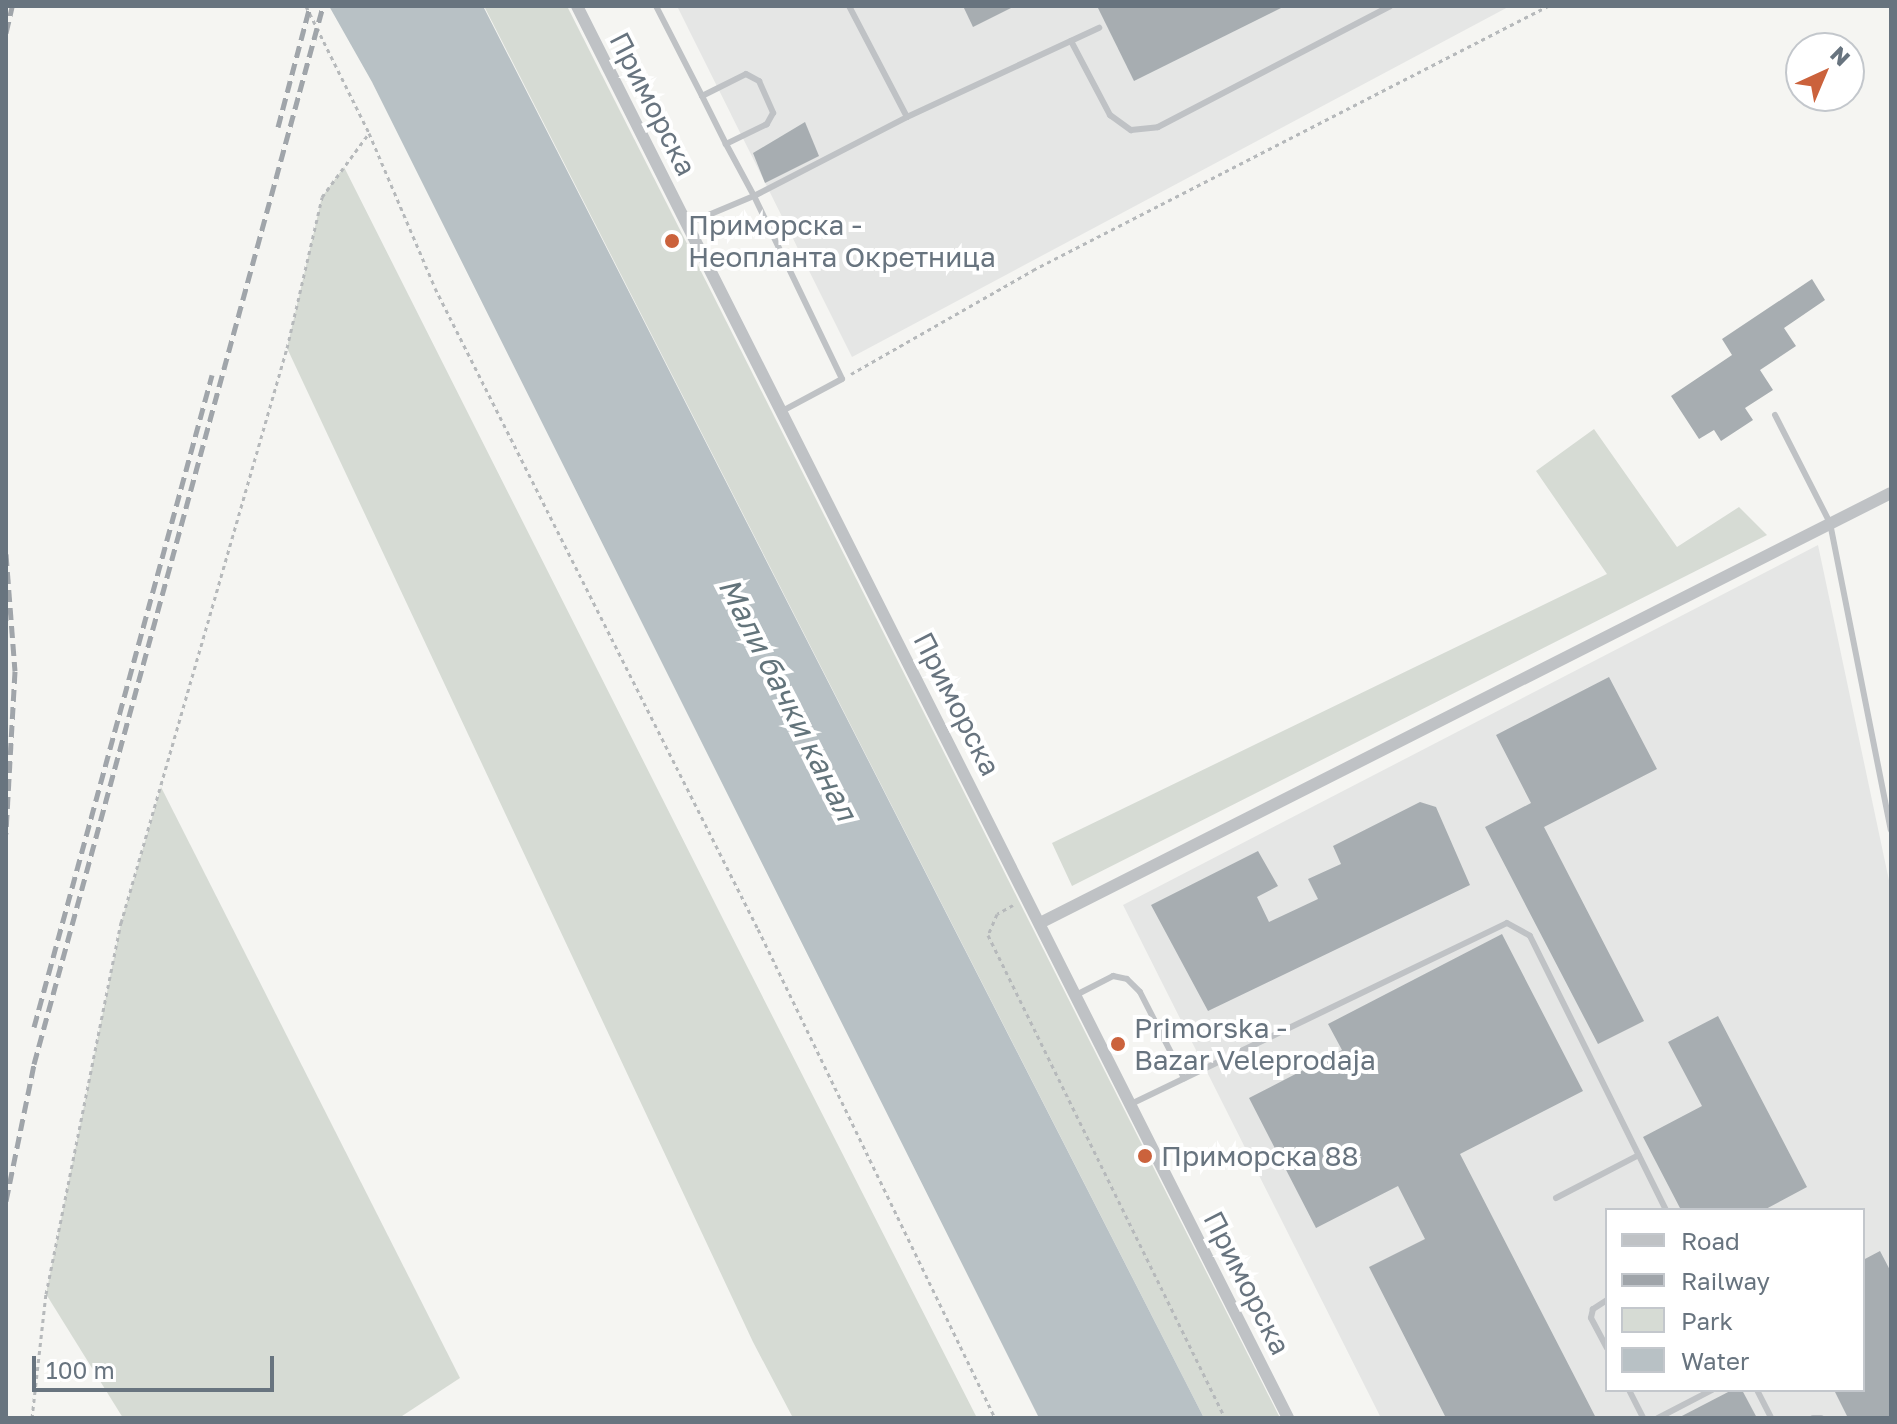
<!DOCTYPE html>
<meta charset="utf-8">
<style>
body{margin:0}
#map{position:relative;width:1897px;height:1424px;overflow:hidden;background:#f5f5f2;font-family:"Golos Text",sans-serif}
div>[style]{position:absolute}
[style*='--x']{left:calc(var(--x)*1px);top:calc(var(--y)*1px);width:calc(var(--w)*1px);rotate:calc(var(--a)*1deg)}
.built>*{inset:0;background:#e5e6e5}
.green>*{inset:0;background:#d6dbd4}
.water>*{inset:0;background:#b8c1c5}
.building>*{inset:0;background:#a7adb1}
.path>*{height:3px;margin-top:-1.5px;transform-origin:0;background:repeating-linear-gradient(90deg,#b6b9bb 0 4px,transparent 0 8px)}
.lane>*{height:6px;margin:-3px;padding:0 3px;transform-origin:3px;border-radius:3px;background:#bfc2c5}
.street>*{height:12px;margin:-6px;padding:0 6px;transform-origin:6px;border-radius:6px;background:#bfc2c5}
.rail>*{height:5px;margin-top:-2.5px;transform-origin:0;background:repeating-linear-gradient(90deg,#a0a5aa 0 12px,transparent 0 18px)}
.dots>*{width:22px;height:22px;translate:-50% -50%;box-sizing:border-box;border:4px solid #fff;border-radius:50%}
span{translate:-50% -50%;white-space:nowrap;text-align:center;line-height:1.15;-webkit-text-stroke:8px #fff;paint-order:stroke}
.street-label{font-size:28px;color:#68747f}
.poi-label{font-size:28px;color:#68747f}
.left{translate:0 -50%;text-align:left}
.water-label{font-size:30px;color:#63747b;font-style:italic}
.frame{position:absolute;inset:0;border:8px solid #68747f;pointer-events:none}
.legend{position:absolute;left:1605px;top:1208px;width:260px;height:184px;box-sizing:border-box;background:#fff;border:2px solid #c3c7cc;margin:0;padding:10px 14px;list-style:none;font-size:24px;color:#68747f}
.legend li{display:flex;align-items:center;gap:16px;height:40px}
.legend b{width:40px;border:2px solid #c3c7cc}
.north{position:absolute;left:1785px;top:32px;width:80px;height:80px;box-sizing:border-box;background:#fff;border:2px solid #c3c7cc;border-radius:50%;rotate:44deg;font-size:22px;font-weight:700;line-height:32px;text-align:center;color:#68747f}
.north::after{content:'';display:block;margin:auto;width:28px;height:36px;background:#cb623c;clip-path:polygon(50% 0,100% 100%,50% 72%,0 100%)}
.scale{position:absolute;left:32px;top:1356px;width:242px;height:36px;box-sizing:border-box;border:4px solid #68747f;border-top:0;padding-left:10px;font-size:24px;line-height:28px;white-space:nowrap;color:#68747f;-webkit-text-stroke:6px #fff;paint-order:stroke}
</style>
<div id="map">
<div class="built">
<div style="clip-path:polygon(677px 6px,1510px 6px,852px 357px)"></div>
<div style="clip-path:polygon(evenodd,1818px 545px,1891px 890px,1891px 1418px,1381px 1418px,1123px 905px,1818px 545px,1607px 1210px,1863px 1210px,1863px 1390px,1607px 1390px,1607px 1210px)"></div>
</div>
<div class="green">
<div style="clip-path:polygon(484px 6px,567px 6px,1280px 1418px,1204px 1418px)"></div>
<div style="clip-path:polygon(344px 167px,725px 923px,977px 1418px,793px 1418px,753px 1342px,287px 348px,322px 197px)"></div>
<div style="clip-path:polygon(1594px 429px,1677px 547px,1739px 507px,1767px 535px,1072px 886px,1052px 843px,1607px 574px,1536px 471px)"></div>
<div style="clip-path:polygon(161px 787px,460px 1378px,399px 1418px,123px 1418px,46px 1294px,121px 923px)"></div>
</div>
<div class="water">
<div style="clip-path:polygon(329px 6px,483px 6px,1204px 1418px,1039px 1418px,372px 82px)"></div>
</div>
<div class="building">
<div style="clip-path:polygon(963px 6px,1015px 6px,973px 27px)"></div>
<div style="clip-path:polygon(1097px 6px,1285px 6px,1134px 81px)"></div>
<div style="clip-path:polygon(805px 122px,819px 156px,765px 183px,753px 153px)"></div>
<div style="clip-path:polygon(1812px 279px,1825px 300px,1784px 328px,1796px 346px,1760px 370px,1773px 390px,1745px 408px,1753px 420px,1721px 441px,1714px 430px,1699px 439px,1671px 396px,1732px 355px,1722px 339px)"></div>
<div style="clip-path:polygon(1609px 677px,1657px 769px,1544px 827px,1644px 1021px,1598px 1044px,1485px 827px,1531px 803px,1496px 735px)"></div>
<div style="clip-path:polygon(1420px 802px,1436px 807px,1470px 885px,1208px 1011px,1151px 905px,1258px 851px,1278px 886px,1257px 897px,1269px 922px,1318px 899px,1308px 879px,1341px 864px,1333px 846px)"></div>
<div style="clip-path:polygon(1502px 934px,1583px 1091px,1460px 1154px,1596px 1418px,1446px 1418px,1369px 1267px,1425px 1239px,1398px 1186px,1316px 1228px,1249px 1098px,1342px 1050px,1328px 1024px)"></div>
<div style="clip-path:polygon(1718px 1016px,1807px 1187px,1764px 1210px,1681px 1210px,1643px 1137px,1702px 1106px,1668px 1042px)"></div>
<div style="clip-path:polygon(1880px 1251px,1891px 1272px,1891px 1418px,1848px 1418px,1834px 1390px,1863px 1390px,1863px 1260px)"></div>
<div style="clip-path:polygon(1732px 1390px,1742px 1390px,1757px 1418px,1678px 1418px)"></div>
</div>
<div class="path">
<div style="--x:306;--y:6;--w:142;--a:63.6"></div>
<div style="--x:369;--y:133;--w:168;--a:66.9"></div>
<div style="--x:435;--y:288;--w:718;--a:63.26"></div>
<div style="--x:758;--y:929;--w:543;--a:64.14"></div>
<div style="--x:851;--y:374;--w:210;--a:-29.7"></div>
<div style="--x:1033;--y:270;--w:579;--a:-27.14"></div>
<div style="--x:1013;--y:905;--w:18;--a:151"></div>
<div style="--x:997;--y:914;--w:23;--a:113"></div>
<div style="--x:988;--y:935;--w:538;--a:63.86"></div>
<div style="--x:32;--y:1418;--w:125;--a:-83.6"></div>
<div style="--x:46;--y:1294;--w:379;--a:-78.6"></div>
<div style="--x:121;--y:923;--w:598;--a:-73.9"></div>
<div style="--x:287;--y:348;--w:155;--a:-76.9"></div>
<div style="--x:322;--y:197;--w:79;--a:-53.7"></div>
</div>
<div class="lane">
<div style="--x:656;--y:6;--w:101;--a:62.9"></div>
<div style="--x:702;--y:96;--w:49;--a:-26.6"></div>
<div style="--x:746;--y:74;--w:15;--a:28"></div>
<div style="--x:759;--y:81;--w:35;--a:66"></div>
<div style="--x:773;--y:113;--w:13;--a:119"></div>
<div style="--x:767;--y:124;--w:46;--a:154"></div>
<div style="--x:726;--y:144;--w:59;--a:61.7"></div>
<div style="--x:754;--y:196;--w:172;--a:-27.3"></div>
<div style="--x:907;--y:117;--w:125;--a:-117.6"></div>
<div style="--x:1071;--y:41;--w:84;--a:62.2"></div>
<div style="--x:1110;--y:115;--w:26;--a:36"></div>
<div style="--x:1131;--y:130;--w:27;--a:-6"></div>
<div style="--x:1158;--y:127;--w:262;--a:-27.5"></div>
<div style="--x:702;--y:96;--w:54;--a:63.4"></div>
<div style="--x:907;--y:117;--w:212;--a:-24.9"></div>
<div style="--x:687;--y:224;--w:73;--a:-22.7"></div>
<div style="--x:754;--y:196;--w:203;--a:64.3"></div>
<div style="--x:842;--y:379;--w:68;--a:151.9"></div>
<div style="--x:1775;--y:415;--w:121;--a:63"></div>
<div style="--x:1830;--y:523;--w:313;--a:78.8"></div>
<div style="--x:1076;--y:995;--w:42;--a:-27.2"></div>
<div style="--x:1113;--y:976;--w:14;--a:12"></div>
<div style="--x:1127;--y:979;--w:18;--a:45"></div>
<div style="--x:1140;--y:992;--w:97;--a:62.9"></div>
<div style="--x:1131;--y:1104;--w:417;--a:-25.7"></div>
<div style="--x:1507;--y:923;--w:26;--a:29"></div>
<div style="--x:1530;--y:936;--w:306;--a:63.6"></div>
<div style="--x:1556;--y:1198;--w:93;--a:-27.4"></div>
<div style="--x:1607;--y:1300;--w:17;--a:147"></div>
<div style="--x:1593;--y:1309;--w:9;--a:103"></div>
<div style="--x:1591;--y:1318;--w:34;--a:62"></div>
<div style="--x:1629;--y:1390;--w:31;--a:63"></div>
<div style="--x:1757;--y:1390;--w:31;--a:63"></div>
<div style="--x:1658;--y:1418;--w:61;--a:-27.4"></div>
<div style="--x:1813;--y:1418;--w:8;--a:0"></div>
</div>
<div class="street">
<div style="--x:577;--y:6;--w:1581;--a:63.27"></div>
<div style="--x:1040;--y:923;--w:953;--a:-26.81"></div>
</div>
<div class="rail">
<div style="--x:6;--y:33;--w:28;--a:-77"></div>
<div style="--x:278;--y:127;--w:125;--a:-75.2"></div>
<div style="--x:6;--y:554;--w:117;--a:85.6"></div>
<div style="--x:15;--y:671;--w:163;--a:93.2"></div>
<div style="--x:34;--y:1027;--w:676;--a:-74.73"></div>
<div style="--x:6;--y:1201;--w:140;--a:-78.4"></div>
<div style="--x:34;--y:1064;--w:1097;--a:-74.72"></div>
</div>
<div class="dots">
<div style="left:672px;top:241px;background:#cb623c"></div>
<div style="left:1118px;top:1044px;background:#cb623c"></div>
<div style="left:1145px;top:1156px;background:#cb623c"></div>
</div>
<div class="street-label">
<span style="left:653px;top:104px;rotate:63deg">Приморска</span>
<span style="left:957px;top:704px;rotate:63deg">Приморска</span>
<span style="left:1247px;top:1283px;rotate:63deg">Приморска</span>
</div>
<div class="poi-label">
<span class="left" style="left:688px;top:241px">Приморска -<br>Неопланта Окретница</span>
<span class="left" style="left:1134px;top:1044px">Primorska -<br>Bazar Veleprodaja</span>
<span class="left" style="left:1161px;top:1156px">Приморска 88</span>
</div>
<div class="water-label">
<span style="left:788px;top:699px;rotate:63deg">Мали бачки канал</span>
</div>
<div class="frame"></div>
<ul class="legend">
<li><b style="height:10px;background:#bfc2c5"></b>Road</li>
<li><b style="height:10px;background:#a0a5aa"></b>Railway</li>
<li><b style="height:22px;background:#d6dbd4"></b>Park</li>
<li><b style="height:22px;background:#b8c1c5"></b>Water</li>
</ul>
<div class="north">N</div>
<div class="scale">100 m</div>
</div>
